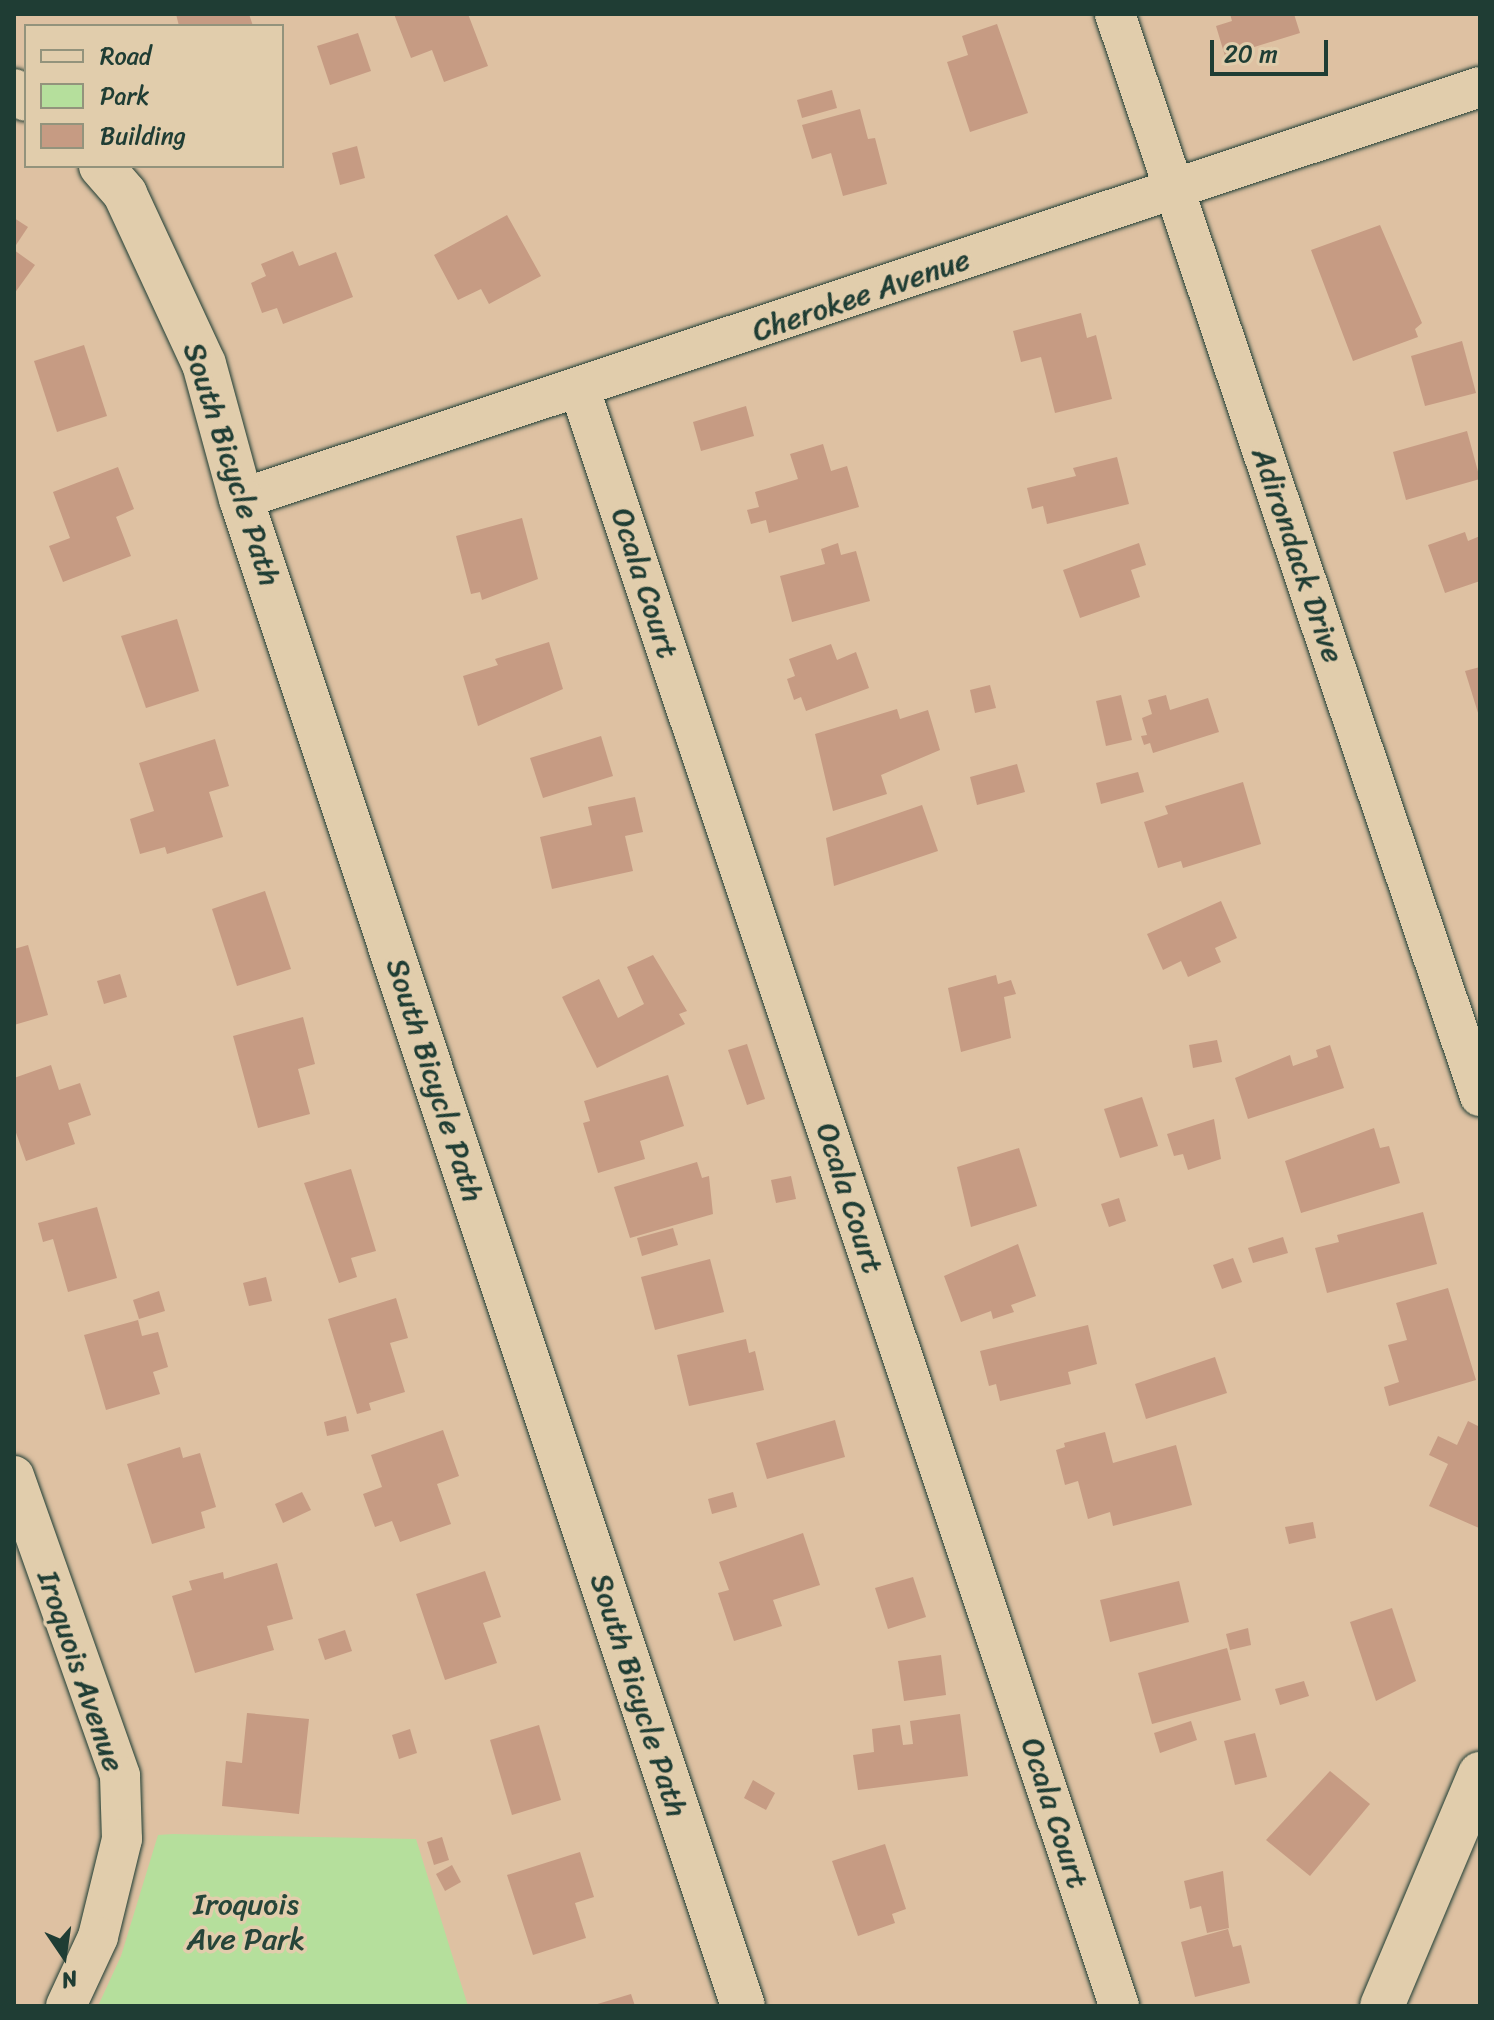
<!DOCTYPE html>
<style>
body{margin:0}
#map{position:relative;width:1494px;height:2020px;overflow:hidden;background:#dec1a2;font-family:Sriracha,sans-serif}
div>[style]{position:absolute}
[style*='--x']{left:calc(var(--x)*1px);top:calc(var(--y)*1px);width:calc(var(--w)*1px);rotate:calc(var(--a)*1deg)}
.green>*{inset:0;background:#b5df9c}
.building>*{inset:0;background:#c69b83}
.roads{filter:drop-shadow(0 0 2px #1f3d34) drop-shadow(0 0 2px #1f3d34)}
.minor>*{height:40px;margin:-20px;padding:0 20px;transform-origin:20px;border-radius:20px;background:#e1cdac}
.tertiary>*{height:44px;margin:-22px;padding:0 22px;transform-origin:22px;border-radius:22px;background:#e1cdac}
span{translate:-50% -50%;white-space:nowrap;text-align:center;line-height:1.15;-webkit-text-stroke:7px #e1cdac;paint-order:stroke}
.street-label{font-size:30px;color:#1f3d34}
.park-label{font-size:30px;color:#264539}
.frame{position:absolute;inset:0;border:16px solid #1f3d34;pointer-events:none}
.legend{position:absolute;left:24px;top:24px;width:260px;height:144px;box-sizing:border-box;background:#e1cdac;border:2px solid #93937c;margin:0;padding:10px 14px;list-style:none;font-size:24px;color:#1f3d34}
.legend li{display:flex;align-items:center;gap:16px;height:40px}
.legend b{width:40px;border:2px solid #93937c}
.north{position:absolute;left:24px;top:1916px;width:80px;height:80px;-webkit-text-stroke:6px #e1cdac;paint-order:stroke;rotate:167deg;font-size:22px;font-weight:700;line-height:32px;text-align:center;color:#1f3d34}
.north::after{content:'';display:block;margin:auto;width:28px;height:36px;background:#1f3d34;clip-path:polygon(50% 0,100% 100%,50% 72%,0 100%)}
.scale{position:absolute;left:1210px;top:40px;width:118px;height:36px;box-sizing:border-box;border:4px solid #1f3d34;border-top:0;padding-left:10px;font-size:24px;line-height:28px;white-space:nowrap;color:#1f3d34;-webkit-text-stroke:6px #e1cdac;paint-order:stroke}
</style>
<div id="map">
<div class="green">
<div style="clip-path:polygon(173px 1834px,416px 1839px,468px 2006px,98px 2006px,121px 1956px,158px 1835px)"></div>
</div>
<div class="building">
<div style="clip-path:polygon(176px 14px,249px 14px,253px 26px,179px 26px)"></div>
<div style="clip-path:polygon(394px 14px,468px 14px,488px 66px,444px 82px,432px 50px,411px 58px)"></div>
<div style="clip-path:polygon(1230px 14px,1294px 14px,1300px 33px,1225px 56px,1216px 26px,1232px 21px)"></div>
<div style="clip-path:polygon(997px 24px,1028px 113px,970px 132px,947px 62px,968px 55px,962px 36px)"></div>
<div style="clip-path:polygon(358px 33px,371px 71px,330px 85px,317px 46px)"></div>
<div style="clip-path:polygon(832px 90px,837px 108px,802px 118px,797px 100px)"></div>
<div style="clip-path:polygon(860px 109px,868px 139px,875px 138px,887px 184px,843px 196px,831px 153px,812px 159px,802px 125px)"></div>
<div style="clip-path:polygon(357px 146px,365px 178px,340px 185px,332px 153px)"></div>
<div style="clip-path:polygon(507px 215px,541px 276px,489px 304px,481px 289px,458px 300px,434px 255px)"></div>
<div style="clip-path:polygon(14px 218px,28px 227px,14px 248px)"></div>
<div style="clip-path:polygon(1380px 225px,1422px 323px,1415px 329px,1418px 337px,1353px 361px,1311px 250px)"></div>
<div style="clip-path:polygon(14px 250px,35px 265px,14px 294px)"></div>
<div style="clip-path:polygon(293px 251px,299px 266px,336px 252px,353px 297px,283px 324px,277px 308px,262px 313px,251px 283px,266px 276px,261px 264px)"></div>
<div style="clip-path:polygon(1081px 313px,1087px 338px,1096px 335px,1112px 399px,1055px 413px,1041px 357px,1021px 362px,1013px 331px)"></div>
<div style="clip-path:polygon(1462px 341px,1476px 393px,1425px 406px,1411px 356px)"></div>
<div style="clip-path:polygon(84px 345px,107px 416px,57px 432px,34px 361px)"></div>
<div style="clip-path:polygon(746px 406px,754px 436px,701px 451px,693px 422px)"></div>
<div style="clip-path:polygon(1467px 431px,1480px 479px,1406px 500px,1393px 452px)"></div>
<div style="clip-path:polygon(823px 444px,831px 471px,847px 466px,859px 507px,769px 533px,766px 520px,751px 524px,747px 510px,759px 507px,755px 492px,798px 479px,790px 454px)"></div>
<div style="clip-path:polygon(1117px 457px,1129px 504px,1047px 524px,1043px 506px,1032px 509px,1027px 488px,1076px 476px,1073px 468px)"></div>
<div style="clip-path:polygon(118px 467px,134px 509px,116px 517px,131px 556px,63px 582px,49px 546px,70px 538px,53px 492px)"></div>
<div style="clip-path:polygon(522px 518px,538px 579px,482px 600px,480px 592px,471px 594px,456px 536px)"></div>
<div style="clip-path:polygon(1465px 532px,1468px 541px,1480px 536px,1480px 581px,1445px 593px,1428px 545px)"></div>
<div style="clip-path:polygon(838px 543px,841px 555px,856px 551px,870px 601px,792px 622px,780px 576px,825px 564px,821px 549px)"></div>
<div style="clip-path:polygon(1139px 543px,1146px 565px,1131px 570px,1140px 597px,1080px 618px,1063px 570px)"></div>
<div style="clip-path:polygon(177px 619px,199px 691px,146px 708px,121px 636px)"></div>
<div style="clip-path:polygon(549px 642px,563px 689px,478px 726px,463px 676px,498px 665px,495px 659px)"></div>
<div style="clip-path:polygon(831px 644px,837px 660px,856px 652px,869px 688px,806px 711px,801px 697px,794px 700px,787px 679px,795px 676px,789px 659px)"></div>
<div style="clip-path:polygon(1480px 667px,1480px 716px,1479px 716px,1465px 671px)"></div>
<div style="clip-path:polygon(990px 685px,996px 708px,975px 713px,970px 690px)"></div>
<div style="clip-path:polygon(1121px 695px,1132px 740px,1106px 746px,1096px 701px)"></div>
<div style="clip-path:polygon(1166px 695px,1170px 710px,1208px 698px,1219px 732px,1153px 753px,1150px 743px,1144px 745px,1141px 736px,1147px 735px,1142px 718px,1152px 714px,1148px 700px)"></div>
<div style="clip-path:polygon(897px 709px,900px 719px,928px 710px,940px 750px,881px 775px,887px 794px,833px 811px,815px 734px)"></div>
<div style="clip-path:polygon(601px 736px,613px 776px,543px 798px,530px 758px)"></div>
<div style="clip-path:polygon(215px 739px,229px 786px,209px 792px,223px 837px,167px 854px,165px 847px,140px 854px,130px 819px,154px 811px,139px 763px)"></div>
<div style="clip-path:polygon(1017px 764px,1025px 792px,977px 805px,970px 777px)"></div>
<div style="clip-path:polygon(1138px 772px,1144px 792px,1101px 804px,1096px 783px)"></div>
<div style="clip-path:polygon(1243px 782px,1261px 844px,1183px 868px,1181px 861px,1158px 868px,1144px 822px,1168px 814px,1165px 806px)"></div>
<div style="clip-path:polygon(635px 797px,643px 832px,625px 836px,633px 871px,552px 889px,540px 837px,592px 825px,588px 807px)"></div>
<div style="clip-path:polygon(922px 805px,938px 851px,834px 886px,826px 838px)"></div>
<div style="clip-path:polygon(265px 891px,291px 969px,237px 986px,212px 909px)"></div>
<div style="clip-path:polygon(1221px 901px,1237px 938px,1215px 948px,1221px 962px,1188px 977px,1181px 961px,1163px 970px,1147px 934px)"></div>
<div style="clip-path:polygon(28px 945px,48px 1015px,14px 1025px,14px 949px)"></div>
<div style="clip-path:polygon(653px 955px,687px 1011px,679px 1014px,685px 1024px,597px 1068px,562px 997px,599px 979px,618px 1018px,644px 1004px,627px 967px)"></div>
<div style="clip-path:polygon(120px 974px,127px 997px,104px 1004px,97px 981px)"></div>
<div style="clip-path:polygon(996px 975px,998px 984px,1011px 980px,1016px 994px,1004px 997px,1011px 1038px,961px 1052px,948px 988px)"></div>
<div style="clip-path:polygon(303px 1017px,315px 1064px,298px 1069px,310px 1114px,258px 1128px,233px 1036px)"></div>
<div style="clip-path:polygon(1217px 1040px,1222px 1062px,1193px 1068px,1189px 1045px)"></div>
<div style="clip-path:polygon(747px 1044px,765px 1099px,747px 1105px,728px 1050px)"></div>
<div style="clip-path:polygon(1330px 1045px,1344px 1088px,1248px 1119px,1235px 1078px,1290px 1055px,1293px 1066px,1318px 1057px,1316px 1050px)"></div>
<div style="clip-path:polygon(51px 1065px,59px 1090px,80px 1083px,91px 1115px,68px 1123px,75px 1144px,26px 1161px,14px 1127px,14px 1078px)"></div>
<div style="clip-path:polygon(668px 1075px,684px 1126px,640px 1141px,645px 1159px,598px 1173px,583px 1123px,590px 1121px,584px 1101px)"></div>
<div style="clip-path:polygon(1142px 1097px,1158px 1146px,1120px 1158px,1104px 1109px)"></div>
<div style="clip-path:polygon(1214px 1119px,1221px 1159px,1188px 1170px,1183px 1154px,1174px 1156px,1167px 1134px)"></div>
<div style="clip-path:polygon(1374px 1128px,1380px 1148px,1389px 1146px,1400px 1183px,1301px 1213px,1285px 1161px)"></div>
<div style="clip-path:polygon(1019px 1148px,1037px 1206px,971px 1227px,957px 1167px)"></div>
<div style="clip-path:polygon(697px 1162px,702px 1178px,709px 1176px,713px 1214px,630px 1238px,614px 1187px)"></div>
<div style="clip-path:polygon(351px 1169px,376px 1251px,351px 1258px,357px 1277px,339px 1283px,304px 1183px)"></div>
<div style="clip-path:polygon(791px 1176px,796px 1199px,776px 1203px,771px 1180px)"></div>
<div style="clip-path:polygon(1119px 1198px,1126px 1221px,1109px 1227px,1101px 1204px)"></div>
<div style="clip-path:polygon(97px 1207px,117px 1278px,68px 1292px,53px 1239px,43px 1242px,38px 1223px)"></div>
<div style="clip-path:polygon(1423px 1212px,1437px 1264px,1327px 1293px,1315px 1248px,1339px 1242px,1337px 1235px)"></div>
<div style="clip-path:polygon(673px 1228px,678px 1245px,642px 1256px,637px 1238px)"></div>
<div style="clip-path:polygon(1283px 1237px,1288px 1253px,1253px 1263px,1248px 1248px)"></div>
<div style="clip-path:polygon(1018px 1244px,1036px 1296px,1011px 1305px,1014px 1312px,993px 1319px,991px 1311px,961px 1322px,944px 1276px)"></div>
<div style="clip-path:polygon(1233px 1258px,1242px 1282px,1222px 1289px,1213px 1265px)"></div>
<div style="clip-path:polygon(710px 1259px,724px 1312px,655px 1330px,641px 1277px)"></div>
<div style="clip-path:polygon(266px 1277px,272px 1301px,249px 1306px,243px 1283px)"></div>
<div style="clip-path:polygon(1448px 1288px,1476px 1380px,1389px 1406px,1384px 1387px,1399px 1382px,1388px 1345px,1407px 1340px,1396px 1303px)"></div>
<div style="clip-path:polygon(159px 1291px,165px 1311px,139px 1319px,133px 1300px)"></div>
<div style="clip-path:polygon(396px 1298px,408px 1338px,390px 1343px,405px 1392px,369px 1403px,371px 1410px,357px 1414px,328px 1319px)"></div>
<div style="clip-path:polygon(138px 1320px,142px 1336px,158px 1332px,168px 1367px,153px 1372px,160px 1394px,106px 1410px,84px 1335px)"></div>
<div style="clip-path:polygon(1088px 1325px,1097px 1364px,1068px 1372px,1071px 1384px,1000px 1401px,996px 1384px,989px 1386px,980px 1351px)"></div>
<div style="clip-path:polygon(746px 1339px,749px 1353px,755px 1351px,764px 1390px,689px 1406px,677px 1355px)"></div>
<div style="clip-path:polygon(1215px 1357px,1227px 1393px,1146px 1419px,1135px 1384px)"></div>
<div style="clip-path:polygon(346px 1416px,349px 1431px,327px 1436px,324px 1422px)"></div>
<div style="clip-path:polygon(835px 1420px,845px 1457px,767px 1479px,756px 1443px)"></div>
<div style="clip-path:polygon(1468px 1421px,1480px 1427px,1479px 1528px,1429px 1506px,1448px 1464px,1429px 1455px,1438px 1436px,1457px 1445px)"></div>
<div style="clip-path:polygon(443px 1430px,459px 1476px,437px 1484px,451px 1524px,400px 1542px,392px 1521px,375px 1527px,363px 1494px,382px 1487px,371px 1455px)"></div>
<div style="clip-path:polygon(1105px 1432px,1113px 1463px,1176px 1445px,1192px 1505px,1113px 1526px,1110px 1512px,1088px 1519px,1078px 1481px,1065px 1485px,1056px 1450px,1065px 1447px,1064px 1443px)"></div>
<div style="clip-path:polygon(180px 1447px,183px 1458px,200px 1453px,216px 1507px,201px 1512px,205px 1528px,152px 1544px,127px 1464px)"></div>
<div style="clip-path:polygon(302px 1492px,311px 1510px,283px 1523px,275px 1504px)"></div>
<div style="clip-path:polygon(733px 1492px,737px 1507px,712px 1514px,708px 1499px)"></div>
<div style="clip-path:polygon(1313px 1522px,1316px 1538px,1289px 1544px,1285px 1527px)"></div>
<div style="clip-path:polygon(803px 1533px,820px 1585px,773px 1600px,782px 1626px,734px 1641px,718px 1593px,729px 1590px,719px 1562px)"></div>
<div style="clip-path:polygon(277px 1563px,293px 1619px,267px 1626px,274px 1650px,195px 1673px,172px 1596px,192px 1590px,189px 1581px,223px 1572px,224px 1579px)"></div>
<div style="clip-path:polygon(485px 1571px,501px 1617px,483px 1623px,497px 1663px,445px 1680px,416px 1594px)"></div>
<div style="clip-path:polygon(913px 1577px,926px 1617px,888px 1629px,875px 1588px)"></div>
<div style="clip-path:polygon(1179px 1581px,1189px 1622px,1110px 1642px,1100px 1600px)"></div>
<div style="clip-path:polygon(1392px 1608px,1416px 1681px,1376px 1701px,1350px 1622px)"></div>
<div style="clip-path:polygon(1248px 1628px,1251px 1645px,1230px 1650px,1226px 1634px)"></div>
<div style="clip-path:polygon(345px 1630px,352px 1651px,325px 1660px,318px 1639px)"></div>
<div style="clip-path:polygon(1227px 1648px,1241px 1700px,1152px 1724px,1138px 1673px)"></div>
<div style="clip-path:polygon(941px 1655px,946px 1695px,904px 1701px,898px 1661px)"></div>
<div style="clip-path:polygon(1304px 1681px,1309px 1696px,1280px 1705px,1275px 1689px)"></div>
<div style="clip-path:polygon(247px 1713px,309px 1719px,299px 1814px,222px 1806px,226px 1761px,242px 1763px)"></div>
<div style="clip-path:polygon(960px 1714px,968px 1776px,858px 1790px,853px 1755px,874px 1752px,872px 1729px,900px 1725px,903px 1745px,913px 1744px,910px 1721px)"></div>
<div style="clip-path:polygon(1191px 1721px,1197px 1740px,1160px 1753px,1154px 1733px)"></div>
<div style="clip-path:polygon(539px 1725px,561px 1800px,512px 1815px,490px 1740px)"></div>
<div style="clip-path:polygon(410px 1729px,417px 1753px,399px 1759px,392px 1735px)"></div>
<div style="clip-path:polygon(1255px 1733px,1267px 1777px,1235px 1785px,1224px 1741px)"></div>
<div style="clip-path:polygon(1330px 1771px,1370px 1804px,1310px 1876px,1266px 1840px)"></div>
<div style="clip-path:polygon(753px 1780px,775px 1793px,766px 1810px,744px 1798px)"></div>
<div style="clip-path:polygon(442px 1837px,449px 1860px,434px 1865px,427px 1842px)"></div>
<div style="clip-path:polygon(885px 1844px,906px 1909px,892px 1914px,895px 1923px,858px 1936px,832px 1861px)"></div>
<div style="clip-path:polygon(580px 1852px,594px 1897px,575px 1903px,586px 1938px,533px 1955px,507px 1875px)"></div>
<div style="clip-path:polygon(452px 1865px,461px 1882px,445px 1891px,436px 1874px)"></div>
<div style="clip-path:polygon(1223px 1871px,1229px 1928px,1207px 1933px,1201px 1906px,1190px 1909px,1184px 1881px)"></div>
<div style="clip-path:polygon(1228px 1929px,1233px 1947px,1241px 1945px,1250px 1983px,1195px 1997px,1181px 1942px)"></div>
<div style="clip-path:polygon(631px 1994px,635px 2006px,594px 2006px,594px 2005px)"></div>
</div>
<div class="roads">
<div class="minor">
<div style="--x:1115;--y:14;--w:1142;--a:71.36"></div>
<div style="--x:580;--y:390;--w:1704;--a:71.55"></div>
<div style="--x:241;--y:499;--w:1306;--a:-18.39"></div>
<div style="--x:14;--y:1476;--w:318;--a:70.5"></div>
<div style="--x:120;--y:1776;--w:63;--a:88.2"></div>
<div style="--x:122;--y:1839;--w:101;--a:103.8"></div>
<div style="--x:98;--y:1937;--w:76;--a:114.9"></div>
</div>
<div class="tertiary">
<div style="--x:14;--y:91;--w:14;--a:34"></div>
<div style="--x:101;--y:166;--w:37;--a:49"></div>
<div style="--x:125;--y:194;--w:187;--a:65.1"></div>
<div style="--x:204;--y:364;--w:140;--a:74.7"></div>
<div style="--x:241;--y:499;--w:1588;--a:71.58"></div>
<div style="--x:1382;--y:2006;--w:252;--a:-67.1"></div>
</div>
</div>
<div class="street-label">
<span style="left:861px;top:295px;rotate:-19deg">Cherokee Avenue</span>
<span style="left:232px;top:464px;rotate:72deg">South Bicycle Path</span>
<span style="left:1298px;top:555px;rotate:71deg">Adirondack Drive</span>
<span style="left:645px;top:583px;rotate:72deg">Ocala Court</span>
<span style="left:435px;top:1080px;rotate:72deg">South Bicycle Path</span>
<span style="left:850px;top:1198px;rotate:72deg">Ocala Court</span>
<span style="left:81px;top:1671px;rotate:71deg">Iroquois Avenue</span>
<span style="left:639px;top:1695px;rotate:72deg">South Bicycle Path</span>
<span style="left:1055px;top:1813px;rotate:72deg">Ocala Court</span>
</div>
<div class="park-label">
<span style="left:246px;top:1921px">Iroquois<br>Ave Park</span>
</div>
<div class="frame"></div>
<ul class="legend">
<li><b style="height:10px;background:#e1cdac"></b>Road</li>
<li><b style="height:22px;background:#b5df9c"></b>Park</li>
<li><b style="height:22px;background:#c69b83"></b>Building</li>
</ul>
<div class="north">N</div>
<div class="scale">20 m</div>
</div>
